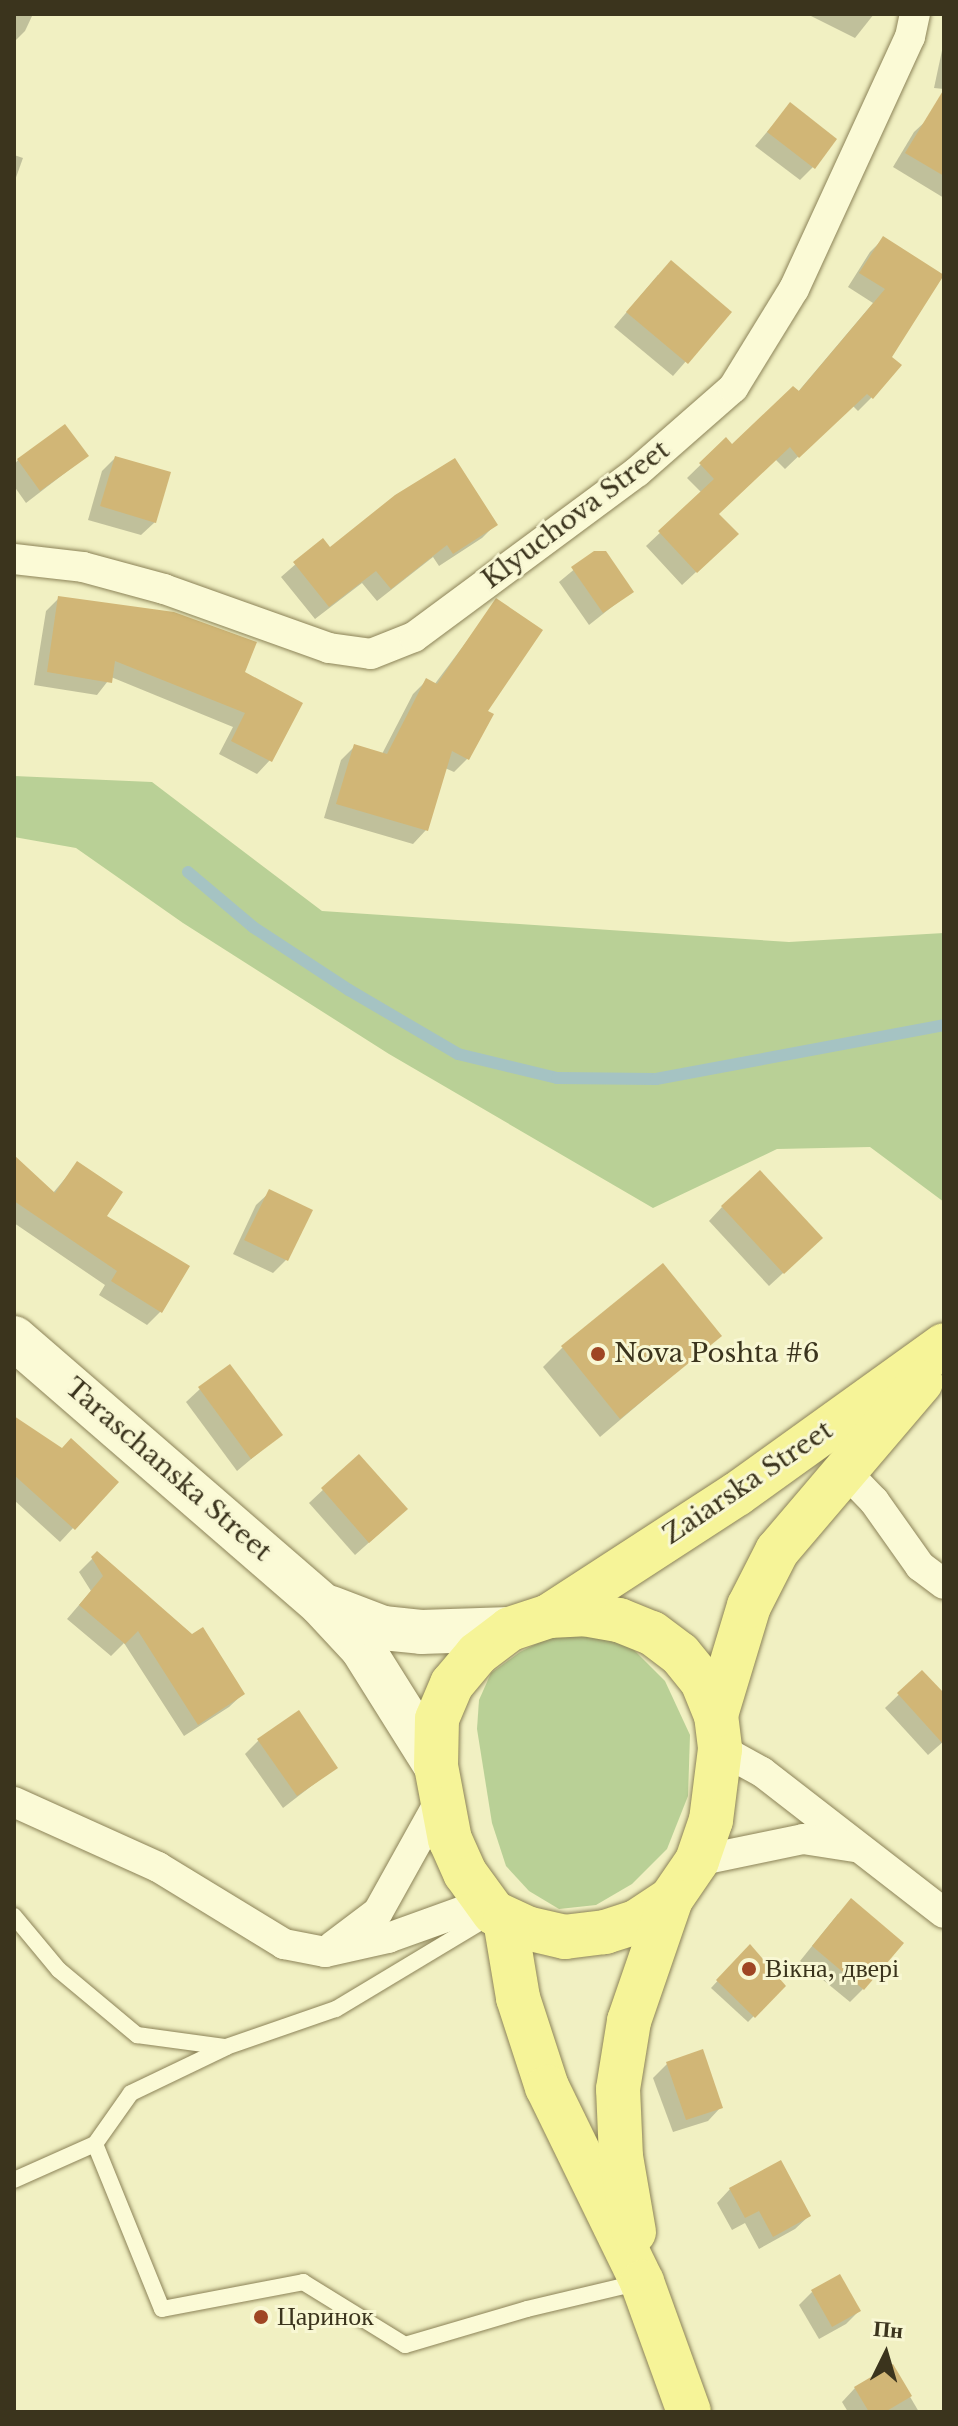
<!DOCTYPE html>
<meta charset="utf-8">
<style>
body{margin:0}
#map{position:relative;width:958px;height:2426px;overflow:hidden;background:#f1f0c2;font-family:"Libre Baskerville",serif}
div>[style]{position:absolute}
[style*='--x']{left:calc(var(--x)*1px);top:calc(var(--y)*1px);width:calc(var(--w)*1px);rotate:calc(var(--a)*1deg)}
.green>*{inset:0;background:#b9d096}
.shadow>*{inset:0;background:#0003}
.stream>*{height:12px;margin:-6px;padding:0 6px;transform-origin:6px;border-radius:6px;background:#a5c3c3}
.building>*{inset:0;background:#d1b676}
.roads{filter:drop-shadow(0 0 2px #8c8358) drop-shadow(0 0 2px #8c8358)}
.service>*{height:16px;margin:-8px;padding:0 8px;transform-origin:8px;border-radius:8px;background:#fbfad6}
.minor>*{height:30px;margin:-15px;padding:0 15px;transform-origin:15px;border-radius:15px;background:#fbfad6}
.secondary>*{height:44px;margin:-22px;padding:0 22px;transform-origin:22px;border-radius:22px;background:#fbfad6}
.primary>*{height:44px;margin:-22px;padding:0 22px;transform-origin:22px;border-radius:22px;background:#f6f498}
.dots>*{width:22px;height:22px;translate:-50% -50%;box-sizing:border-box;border:4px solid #f8f7d3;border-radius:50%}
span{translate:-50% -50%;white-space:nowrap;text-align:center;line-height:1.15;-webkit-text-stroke:6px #f8f7d3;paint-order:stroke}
.street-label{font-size:26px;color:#3b341d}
.poi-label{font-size:26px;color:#3b341d}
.left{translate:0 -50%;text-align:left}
.frame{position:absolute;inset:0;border:16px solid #3b341d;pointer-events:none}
.north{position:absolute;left:846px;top:2314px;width:80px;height:80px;-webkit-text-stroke:6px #f8f7d3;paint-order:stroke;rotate:5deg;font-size:22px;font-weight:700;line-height:32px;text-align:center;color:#3b341d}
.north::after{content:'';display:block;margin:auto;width:28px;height:36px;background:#3b341d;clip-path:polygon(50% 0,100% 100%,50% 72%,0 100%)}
</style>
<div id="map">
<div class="green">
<div style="clip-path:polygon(14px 776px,152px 782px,322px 911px,789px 942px,944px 933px,944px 1202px,870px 1147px,777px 1149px,653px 1208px,389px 1054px,183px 923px,76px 848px,14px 837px)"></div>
<div style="clip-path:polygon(589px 1632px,631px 1647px,665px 1681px,690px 1735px,688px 1796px,667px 1849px,632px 1884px,596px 1905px,559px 1909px,529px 1891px,506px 1866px,492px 1823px,477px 1729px,479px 1700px,491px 1673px,520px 1652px,552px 1636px)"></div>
</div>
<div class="shadow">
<div style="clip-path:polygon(14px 14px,33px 14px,25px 31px,14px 42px)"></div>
<div style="clip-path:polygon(807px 14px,874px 14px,855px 38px)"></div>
<div style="clip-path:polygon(944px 41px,944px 89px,934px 88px)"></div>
<div style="clip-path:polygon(790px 105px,813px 167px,800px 180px,755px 146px)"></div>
<div style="clip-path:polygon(928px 119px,944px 129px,944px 198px,893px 167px,914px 132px)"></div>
<div style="clip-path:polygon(14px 155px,23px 158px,14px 183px)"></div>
<div style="clip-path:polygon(883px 239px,889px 357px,871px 398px,858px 411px,852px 405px,785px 469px,775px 459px,717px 514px,723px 547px,682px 585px,646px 546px,702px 493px,687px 478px,726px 440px,732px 447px,797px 393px,873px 303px,848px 287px,870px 252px)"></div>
<div style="clip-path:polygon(658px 275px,729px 312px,673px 376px,614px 327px)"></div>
<div style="clip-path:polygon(87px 456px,26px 503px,14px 486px,14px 465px,18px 460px)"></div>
<div style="clip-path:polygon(115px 458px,155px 522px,141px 535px,88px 520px,102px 471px)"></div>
<div style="clip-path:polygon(495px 525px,482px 538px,439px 566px,433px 557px,377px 601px,362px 583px,315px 619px,281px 577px,322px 541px,330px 550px)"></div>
<div style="clip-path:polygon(594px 553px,632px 591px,589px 625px,559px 582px)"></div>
<div style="clip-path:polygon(59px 598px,242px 673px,270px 760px,257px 774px,219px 754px,233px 727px,111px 677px,97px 695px,34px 685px,46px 611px)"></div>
<div style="clip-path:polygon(497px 601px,485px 712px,467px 759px,454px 772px,445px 768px,426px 830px,413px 844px,324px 818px,341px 760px,355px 746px,382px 754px,413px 694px,426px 681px,434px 685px)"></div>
<div style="clip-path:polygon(14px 1158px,53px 1193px,78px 1163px,104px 1216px,161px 1311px,147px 1325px,99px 1295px,105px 1285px,14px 1223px)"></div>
<div style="clip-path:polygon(270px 1192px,286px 1260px,273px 1273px,233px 1254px,256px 1205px)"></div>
<div style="clip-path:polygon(722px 1207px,807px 1251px,769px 1286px,709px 1221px)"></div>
<div style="clip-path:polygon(720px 1335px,600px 1437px,543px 1367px,562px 1348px)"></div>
<div style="clip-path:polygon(200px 1389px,280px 1435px,237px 1471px,186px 1402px)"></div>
<div style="clip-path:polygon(14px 1419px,116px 1482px,60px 1542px,14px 1500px)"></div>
<div style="clip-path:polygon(359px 1456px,392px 1522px,355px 1555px,309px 1503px)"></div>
<div style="clip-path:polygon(97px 1554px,243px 1694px,229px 1707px,184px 1736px,124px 1643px,111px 1656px,67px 1619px,91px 1591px,79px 1572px)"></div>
<div style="clip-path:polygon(922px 1672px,944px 1696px,944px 1741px,928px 1755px,885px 1708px)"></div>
<div style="clip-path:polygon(259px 1740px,336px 1767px,283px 1808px,245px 1754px)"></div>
<div style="clip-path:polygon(838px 1914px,863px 1989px,850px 2002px,800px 1961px)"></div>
<div style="clip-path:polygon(749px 1947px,783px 1986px,748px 2022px,711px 1988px)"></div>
<div style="clip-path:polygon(667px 2064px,721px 2107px,708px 2121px,673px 2132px,653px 2078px)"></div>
<div style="clip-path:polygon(730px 2189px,809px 2216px,795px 2229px,759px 2249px,745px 2223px,732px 2230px,717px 2203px)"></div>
<div style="clip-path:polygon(812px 2292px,859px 2311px,846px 2324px,819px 2339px,799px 2305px)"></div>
<div style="clip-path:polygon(892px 2366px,919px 2412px,848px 2412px,842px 2402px,855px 2388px)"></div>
</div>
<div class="stream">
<div style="--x:188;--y:872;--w:85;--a:40.2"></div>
<div style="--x:253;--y:927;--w:115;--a:33.3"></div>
<div style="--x:349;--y:990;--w:126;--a:30.4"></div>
<div style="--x:458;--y:1054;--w:102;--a:13.6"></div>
<div style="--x:557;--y:1078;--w:99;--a:0.6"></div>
<div style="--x:656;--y:1079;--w:293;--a:-10.6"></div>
</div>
<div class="building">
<div style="clip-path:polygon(944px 89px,944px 176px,905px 153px)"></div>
<div style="clip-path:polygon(790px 102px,837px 139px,815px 169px,767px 132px)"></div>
<div style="clip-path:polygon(883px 236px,944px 275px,892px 357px,902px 365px,873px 399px,867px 394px,799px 458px,790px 447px,719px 514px,739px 534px,697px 573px,658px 531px,714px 479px,699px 463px,726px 437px,732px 444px,793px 386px,799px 391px,885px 289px,859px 273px)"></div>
<div style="clip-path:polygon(671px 260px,732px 312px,688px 364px,626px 312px)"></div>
<div style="clip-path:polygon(65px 424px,89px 456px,40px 491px,17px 459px)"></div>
<div style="clip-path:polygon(115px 456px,171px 472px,156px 523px,100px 506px)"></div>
<div style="clip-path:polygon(455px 458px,498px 525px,453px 554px,447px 545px,391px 589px,376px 571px,329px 607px,293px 562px,323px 538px,330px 547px,395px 495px)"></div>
<div style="clip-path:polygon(594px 551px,606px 551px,634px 592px,603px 613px,571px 567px)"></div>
<div style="clip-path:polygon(58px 596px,174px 612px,257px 642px,245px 672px,303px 703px,272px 762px,231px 741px,245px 713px,115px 661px,112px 683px,47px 672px)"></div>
<div style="clip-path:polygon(496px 598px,543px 630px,488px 711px,494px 714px,469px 760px,452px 751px,428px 831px,336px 804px,354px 744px,387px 754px,426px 678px,437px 684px)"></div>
<div style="clip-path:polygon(14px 1155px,55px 1193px,77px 1161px,123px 1192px,107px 1216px,190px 1266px,162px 1313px,111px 1281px,117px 1271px,14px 1201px)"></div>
<div style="clip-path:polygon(760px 1170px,823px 1238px,784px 1274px,721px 1206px)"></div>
<div style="clip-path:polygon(269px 1189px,313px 1210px,288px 1261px,244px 1240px)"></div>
<div style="clip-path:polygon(663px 1263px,722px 1336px,620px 1419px,561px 1346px)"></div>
<div style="clip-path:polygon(230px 1364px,283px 1435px,251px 1459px,198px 1387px)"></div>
<div style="clip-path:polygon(14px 1416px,62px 1448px,71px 1438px,119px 1482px,75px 1530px,14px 1475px)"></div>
<div style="clip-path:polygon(359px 1454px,408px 1509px,369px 1543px,321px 1488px)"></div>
<div style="clip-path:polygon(97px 1551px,192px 1634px,203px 1627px,245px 1694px,198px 1725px,138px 1631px,125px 1644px,79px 1605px,103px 1576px,91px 1557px)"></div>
<div style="clip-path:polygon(922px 1670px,944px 1693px,944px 1745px,897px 1693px)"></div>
<div style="clip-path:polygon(299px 1710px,338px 1768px,297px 1796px,257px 1739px)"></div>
<div style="clip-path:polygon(851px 1898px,904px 1943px,864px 1990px,812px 1946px)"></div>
<div style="clip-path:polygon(750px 1944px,786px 1986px,755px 2018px,716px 1980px)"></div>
<div style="clip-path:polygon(703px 2049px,723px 2108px,686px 2120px,666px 2062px)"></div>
<div style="clip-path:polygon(781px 2160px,811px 2216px,773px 2237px,759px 2211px,745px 2218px,729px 2188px)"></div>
<div style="clip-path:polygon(840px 2274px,861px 2311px,832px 2327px,811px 2290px)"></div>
<div style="clip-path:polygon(893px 2364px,912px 2396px,885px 2412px,869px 2412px,854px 2387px)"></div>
</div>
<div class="roads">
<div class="service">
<div style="--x:14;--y:1916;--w:70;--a:50.2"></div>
<div style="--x:59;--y:1970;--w:102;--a:39.8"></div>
<div style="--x:137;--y:2035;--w:90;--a:7.7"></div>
<div style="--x:226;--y:2047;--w:116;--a:-19.1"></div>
<div style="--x:336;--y:2009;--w:184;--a:-31"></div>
<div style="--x:95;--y:2144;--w:178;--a:67.9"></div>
<div style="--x:162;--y:2309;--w:144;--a:-10.8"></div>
<div style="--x:303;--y:2282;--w:120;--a:31.7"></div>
<div style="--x:405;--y:2345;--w:127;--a:-16.4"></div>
<div style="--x:527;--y:2309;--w:117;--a:-13.3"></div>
<div style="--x:14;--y:2180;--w:89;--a:-24"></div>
<div style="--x:95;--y:2144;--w:62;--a:-54.8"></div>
<div style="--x:131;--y:2093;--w:104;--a:-25.6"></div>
</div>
<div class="minor">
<div style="--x:14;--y:559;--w:69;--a:6.6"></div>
<div style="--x:83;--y:567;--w:84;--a:15.2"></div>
<div style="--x:164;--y:589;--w:175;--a:19.7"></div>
<div style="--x:329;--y:648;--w:42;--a:8.1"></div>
<div style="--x:371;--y:654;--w:46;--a:-21.6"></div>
<div style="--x:414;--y:637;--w:277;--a:-36.5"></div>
<div style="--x:637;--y:472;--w:128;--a:-41.2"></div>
<div style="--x:733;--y:388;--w:116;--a:-58.4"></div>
<div style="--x:794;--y:289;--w:277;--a:-65.3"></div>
<div style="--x:910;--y:37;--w:24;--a:-78"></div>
<div style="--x:845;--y:1471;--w:42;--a:46"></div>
<div style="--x:874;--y:1501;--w:80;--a:54.7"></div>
<div style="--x:920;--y:1566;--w:30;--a:37"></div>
<div style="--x:720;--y:1749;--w:48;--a:28.7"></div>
<div style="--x:762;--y:1772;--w:230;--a:37.8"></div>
<div style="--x:14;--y:1802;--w:158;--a:24.3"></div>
<div style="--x:158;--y:1867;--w:148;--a:31.4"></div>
<div style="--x:284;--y:1944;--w:42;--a:11"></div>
<div style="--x:325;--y:1952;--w:65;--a:-12.5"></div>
<div style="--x:388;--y:1938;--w:103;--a:-19.8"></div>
<div style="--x:697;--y:1861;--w:108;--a:-11.7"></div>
<div style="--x:803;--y:1839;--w:52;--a:8.9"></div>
<div style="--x:333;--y:1946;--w:56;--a:-37.1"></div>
<div style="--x:378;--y:1912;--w:129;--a:-60.9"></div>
</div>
<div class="secondary">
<div style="--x:14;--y:1338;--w:406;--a:40.9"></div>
<div style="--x:321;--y:1604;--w:60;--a:47"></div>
<div style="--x:362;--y:1648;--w:139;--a:57.9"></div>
<div style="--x:331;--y:1608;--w:56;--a:21"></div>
<div style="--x:383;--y:1628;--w:38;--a:6"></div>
<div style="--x:421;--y:1632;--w:89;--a:-1.9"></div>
</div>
<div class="primary">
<div style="--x:549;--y:1616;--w:35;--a:-3"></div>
<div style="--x:584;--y:1614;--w:36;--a:10"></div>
<div style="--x:619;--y:1620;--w:35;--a:22"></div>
<div style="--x:652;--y:1633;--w:35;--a:37"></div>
<div style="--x:680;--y:1654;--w:35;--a:51"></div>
<div style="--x:702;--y:1681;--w:37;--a:68"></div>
<div style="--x:716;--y:1715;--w:34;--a:83"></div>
<div style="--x:720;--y:1749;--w:72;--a:97.2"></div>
<div style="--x:711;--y:1820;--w:43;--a:108.9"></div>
<div style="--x:697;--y:1861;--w:46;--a:124.4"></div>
<div style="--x:671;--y:1899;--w:42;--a:146.7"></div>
<div style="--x:636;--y:1922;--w:33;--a:162"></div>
<div style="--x:605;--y:1932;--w:40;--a:172.9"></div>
<div style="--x:565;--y:1937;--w:37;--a:-167"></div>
<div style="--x:529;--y:1929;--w:38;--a:-155"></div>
<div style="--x:494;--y:1913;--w:49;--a:-125.9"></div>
<div style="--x:465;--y:1873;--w:36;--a:-114"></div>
<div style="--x:450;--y:1840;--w:75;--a:-100.7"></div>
<div style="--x:436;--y:1766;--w:47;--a:-88.8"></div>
<div style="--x:437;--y:1719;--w:38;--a:-67"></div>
<div style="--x:452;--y:1684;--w:39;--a:-50"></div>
<div style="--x:477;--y:1654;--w:41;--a:-37.1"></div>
<div style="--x:510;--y:1629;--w:41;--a:-18.4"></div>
<div style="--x:549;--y:1616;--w:224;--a:-33"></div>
<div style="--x:737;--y:1494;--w:255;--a:-35.7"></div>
<div style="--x:716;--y:1715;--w:114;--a:-73.2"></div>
<div style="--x:749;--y:1606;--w:62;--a:-63"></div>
<div style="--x:777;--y:1551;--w:222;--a:-49.6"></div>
<div style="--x:505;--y:1920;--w:79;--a:80.5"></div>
<div style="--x:518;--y:1998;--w:94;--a:72"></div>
<div style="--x:547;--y:2087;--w:217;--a:64"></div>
<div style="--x:642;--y:2282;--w:138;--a:70.1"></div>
<div style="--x:634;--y:2232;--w:76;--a:-99.8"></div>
<div style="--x:621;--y:2157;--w:68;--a:-92.5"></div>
<div style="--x:618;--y:2089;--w:69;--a:-80.8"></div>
<div style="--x:629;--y:2021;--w:129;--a:-71"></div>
</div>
</div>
<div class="dots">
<div style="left:598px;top:1354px;background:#9f4624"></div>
<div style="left:749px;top:1969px;background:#9f4624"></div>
<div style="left:261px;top:2317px;background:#9f4624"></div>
</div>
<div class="street-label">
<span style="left:576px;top:515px;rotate:-37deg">Klyuchova Street</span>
<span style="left:168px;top:1470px;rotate:41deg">Taraschanska Street</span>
<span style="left:748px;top:1483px;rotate:-34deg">Zaiarska Street</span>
</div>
<div class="poi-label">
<span class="left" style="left:614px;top:1354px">Nova Poshta #6</span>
<span class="left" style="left:765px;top:1969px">Вікна, двері</span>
<span class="left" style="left:277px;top:2317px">Царинок</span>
</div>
<div class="frame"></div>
<div class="north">Пн</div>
</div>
